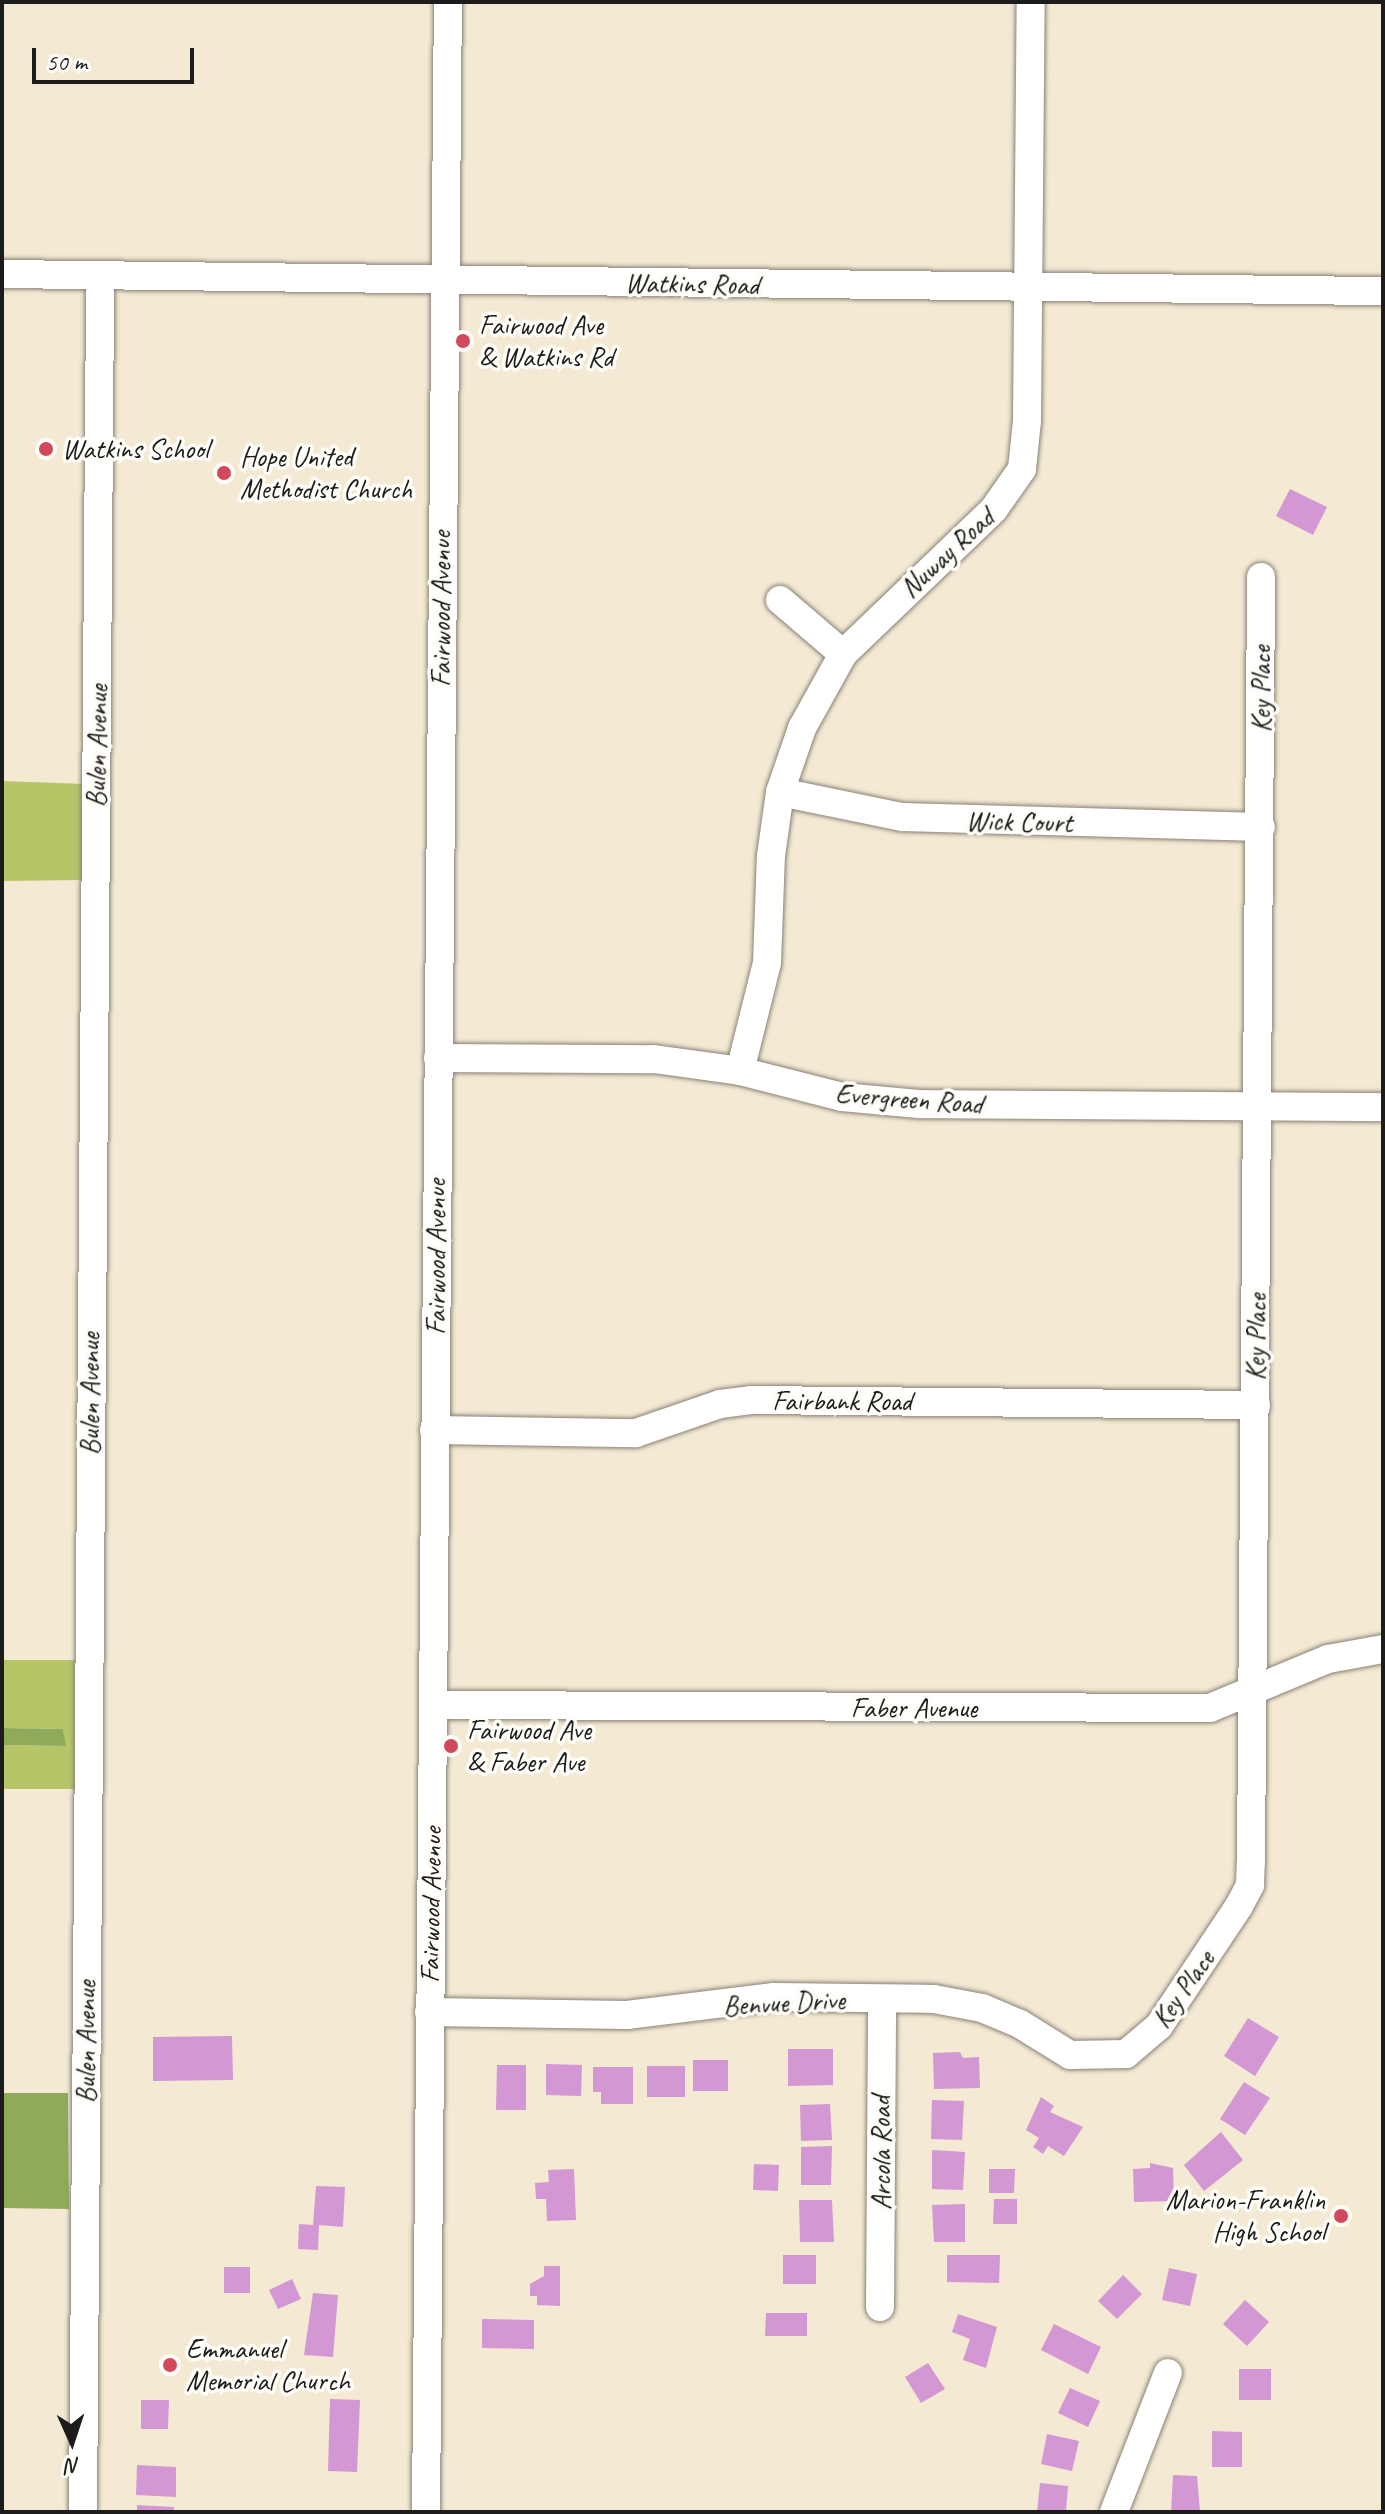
<!DOCTYPE html>
<style>
body{margin:0}
#map{position:relative;width:1385px;height:2514px;overflow:hidden;background:#f4e9d3;font-family:Caveat,sans-serif}
div>[style]{position:absolute}
[style*='--x']{left:calc(var(--x)*1px);top:calc(var(--y)*1px);width:calc(var(--w)*1px);rotate:calc(var(--a)*1deg)}
.green>*{inset:0;background:#b6c568}
.forest>*{inset:0;background:#90aa5c}
.building>*{inset:0;background:#d397d4}
.roads{filter:drop-shadow(0 0 2px #888278) drop-shadow(0 0 2px #888278)}
.minor>*{height:28px;margin:-14px;padding:0 14px;transform-origin:14px;border-radius:14px;background:#fff}
.dots>*{width:22px;height:22px;translate:-50% -50%;box-sizing:border-box;border:4px solid #fdfcf7;border-radius:50%}
span{translate:-50% -50%;white-space:nowrap;text-align:center;line-height:1.15;-webkit-text-stroke:7px #fdfcf7;paint-order:stroke}
.street-label{font-size:28px;color:#1c1c1c}
.poi-label{font-size:28px;color:#1c1c1c}
.left{translate:0 -50%;text-align:left}
.right{translate:-100% -50%;text-align:right}
.frame{position:absolute;inset:0;border:4px solid #1c1c1c;pointer-events:none}
.north{position:absolute;left:32px;top:2402px;width:80px;height:80px;-webkit-text-stroke:6px #fdfcf7;paint-order:stroke;rotate:177deg;font-size:22px;font-weight:700;line-height:32px;text-align:center;color:#1c1c1c}
.north::after{content:'';display:block;margin:auto;width:28px;height:36px;background:#1c1c1c;clip-path:polygon(50% 0,100% 100%,50% 72%,0 100%)}
.scale{position:absolute;left:32px;top:48px;width:162px;height:36px;box-sizing:border-box;border:4px solid #1c1c1c;border-top:0;padding-left:10px;font-size:24px;line-height:28px;white-space:nowrap;color:#1c1c1c;-webkit-text-stroke:6px #fdfcf7;paint-order:stroke}
</style>
<div id="map">
<div class="green">
<div style="clip-path:polygon(2px 781px,85px 784px,84px 880px,2px 881px)"></div>
<div style="clip-path:polygon(2px 1660px,80px 1660px,79px 1789px,2px 1789px,2px 1745px,65px 1746px,63px 1729px,2px 1728px)"></div>
</div>
<div class="forest">
<div style="clip-path:polygon(2px 1728px,63px 1729px,66px 1746px,2px 1745px)"></div>
<div style="clip-path:polygon(2px 2093px,68px 2093px,69px 2209px,2px 2208px)"></div>
</div>
<div class="building">
<div style="clip-path:polygon(1290px 489px,1327px 507px,1313px 535px,1276px 516px)"></div>
<div style="clip-path:polygon(1248px 2018px,1279px 2037px,1255px 2076px,1224px 2056px)"></div>
<div style="clip-path:polygon(232px 2036px,233px 2080px,153px 2081px,153px 2037px)"></div>
<div style="clip-path:polygon(788px 2049px,833px 2049px,833px 2085px,788px 2086px)"></div>
<div style="clip-path:polygon(960px 2052px,963px 2058px,979px 2057px,980px 2088px,934px 2089px,933px 2053px)"></div>
<div style="clip-path:polygon(693px 2060px,728px 2060px,728px 2091px,693px 2091px)"></div>
<div style="clip-path:polygon(546px 2064px,582px 2065px,581px 2096px,546px 2095px)"></div>
<div style="clip-path:polygon(497px 2065px,526px 2065px,526px 2110px,496px 2110px)"></div>
<div style="clip-path:polygon(647px 2066px,685px 2066px,685px 2097px,647px 2097px)"></div>
<div style="clip-path:polygon(593px 2067px,633px 2067px,633px 2104px,601px 2104px,601px 2092px,593px 2092px)"></div>
<div style="clip-path:polygon(1244px 2082px,1270px 2098px,1245px 2135px,1220px 2119px)"></div>
<div style="clip-path:polygon(1041px 2097px,1054px 2106px,1050px 2112px,1083px 2127px,1064px 2156px,1048px 2146px,1043px 2154px,1033px 2147px,1039px 2138px,1026px 2130px)"></div>
<div style="clip-path:polygon(932px 2100px,964px 2101px,962px 2140px,931px 2139px)"></div>
<div style="clip-path:polygon(830px 2104px,832px 2140px,801px 2141px,800px 2105px)"></div>
<div style="clip-path:polygon(1221px 2132px,1243px 2160px,1204px 2191px,1184px 2165px)"></div>
<div style="clip-path:polygon(832px 2146px,831px 2185px,801px 2185px,801px 2147px)"></div>
<div style="clip-path:polygon(932px 2150px,965px 2152px,963px 2190px,932px 2189px)"></div>
<div style="clip-path:polygon(1150px 2163px,1173px 2168px,1174px 2201px,1134px 2202px,1133px 2169px,1150px 2168px)"></div>
<div style="clip-path:polygon(754px 2164px,779px 2165px,778px 2191px,753px 2190px)"></div>
<div style="clip-path:polygon(574px 2169px,576px 2220px,547px 2221px,546px 2199px,536px 2199px,535px 2183px,549px 2182px,548px 2170px)"></div>
<div style="clip-path:polygon(989px 2169px,1015px 2169px,1014px 2193px,989px 2193px)"></div>
<div style="clip-path:polygon(316px 2186px,345px 2187px,343px 2227px,319px 2225px,318px 2250px,298px 2249px,299px 2224px,313px 2225px)"></div>
<div style="clip-path:polygon(994px 2199px,1017px 2199px,1017px 2224px,993px 2224px)"></div>
<div style="clip-path:polygon(799px 2200px,832px 2200px,834px 2242px,800px 2242px)"></div>
<div style="clip-path:polygon(965px 2204px,965px 2242px,934px 2242px,932px 2205px)"></div>
<div style="clip-path:polygon(783px 2255px,816px 2255px,816px 2284px,783px 2284px)"></div>
<div style="clip-path:polygon(947px 2255px,1000px 2255px,999px 2283px,947px 2282px)"></div>
<div style="clip-path:polygon(544px 2266px,560px 2266px,560px 2306px,537px 2305px,537px 2296px,530px 2296px,530px 2284px,544px 2276px)"></div>
<div style="clip-path:polygon(224px 2267px,250px 2267px,250px 2293px,224px 2293px)"></div>
<div style="clip-path:polygon(1169px 2268px,1197px 2274px,1190px 2306px,1162px 2300px)"></div>
<div style="clip-path:polygon(1123px 2275px,1142px 2294px,1117px 2319px,1098px 2301px)"></div>
<div style="clip-path:polygon(292px 2279px,301px 2299px,278px 2309px,269px 2290px)"></div>
<div style="clip-path:polygon(313px 2293px,338px 2295px,333px 2357px,304px 2355px)"></div>
<div style="clip-path:polygon(1245px 2300px,1269px 2322px,1247px 2346px,1223px 2324px)"></div>
<div style="clip-path:polygon(766px 2313px,807px 2313px,807px 2336px,765px 2336px)"></div>
<div style="clip-path:polygon(958px 2314px,997px 2327px,986px 2368px,963px 2360px,970px 2339px,952px 2332px)"></div>
<div style="clip-path:polygon(482px 2319px,534px 2320px,534px 2349px,482px 2348px)"></div>
<div style="clip-path:polygon(1054px 2324px,1101px 2347px,1088px 2374px,1041px 2350px)"></div>
<div style="clip-path:polygon(928px 2363px,945px 2389px,921px 2403px,905px 2377px)"></div>
<div style="clip-path:polygon(1239px 2369px,1271px 2369px,1271px 2400px,1239px 2400px)"></div>
<div style="clip-path:polygon(1070px 2388px,1100px 2401px,1088px 2427px,1058px 2413px)"></div>
<div style="clip-path:polygon(330px 2399px,360px 2400px,357px 2472px,328px 2471px)"></div>
<div style="clip-path:polygon(141px 2400px,169px 2400px,168px 2429px,141px 2429px)"></div>
<div style="clip-path:polygon(1212px 2431px,1242px 2432px,1242px 2467px,1212px 2467px)"></div>
<div style="clip-path:polygon(1047px 2434px,1079px 2441px,1072px 2471px,1041px 2464px)"></div>
<div style="clip-path:polygon(137px 2465px,176px 2467px,176px 2497px,136px 2495px)"></div>
<div style="clip-path:polygon(1173px 2475px,1197px 2476px,1200px 2512px,1171px 2512px)"></div>
<div style="clip-path:polygon(1040px 2483px,1068px 2486px,1066px 2512px,1037px 2512px)"></div>
<div style="clip-path:polygon(137px 2505px,174px 2507px,174px 2512px,137px 2512px)"></div>
</div>
<div class="roads">
<div class="minor">
<div style="--x:2;--y:274;--w:1381;--a:0.71"></div>
<div style="--x:780;--y:600;--w:83;--a:40.6"></div>
<div style="--x:780;--y:792;--w:125;--a:11.6"></div>
<div style="--x:902;--y:817;--w:359;--a:1.6"></div>
<div style="--x:438;--y:1058;--w:216;--a:0.3"></div>
<div style="--x:654;--y:1059;--w:87;--a:7.9"></div>
<div style="--x:740;--y:1071;--w:105;--a:14.3"></div>
<div style="--x:842;--y:1097;--w:77;--a:5.2"></div>
<div style="--x:919;--y:1104;--w:464;--a:0.4"></div>
<div style="--x:740;--y:1071;--w:111;--a:-76"></div>
<div style="--x:767;--y:963;--w:107;--a:-87.9"></div>
<div style="--x:771;--y:856;--w:65;--a:-82"></div>
<div style="--x:780;--y:792;--w:68;--a:-71"></div>
<div style="--x:802;--y:728;--w:85;--a:-61"></div>
<div style="--x:843;--y:654;--w:209;--a:-43.8"></div>
<div style="--x:994;--y:509;--w:49;--a:-55"></div>
<div style="--x:1022;--y:469;--w:48;--a:-84.1"></div>
<div style="--x:1027;--y:421;--w:419;--a:-89.5"></div>
<div style="--x:434;--y:1430;--w:202;--a:0.9"></div>
<div style="--x:636;--y:1433;--w:89;--a:-19"></div>
<div style="--x:720;--y:1404;--w:31;--a:-7"></div>
<div style="--x:751;--y:1400;--w:505;--a:0.57"></div>
<div style="--x:434;--y:1705;--w:776;--a:0.22"></div>
<div style="--x:1210;--y:1708;--w:128;--a:-22.6"></div>
<div style="--x:1328;--y:1659;--w:56;--a:-10.3"></div>
<div style="--x:429;--y:2012;--w:198;--a:0.9"></div>
<div style="--x:627;--y:2015;--w:148;--a:-7"></div>
<div style="--x:774;--y:1997;--w:160;--a:0.7"></div>
<div style="--x:934;--y:1999;--w:49;--a:10.6"></div>
<div style="--x:982;--y:2008;--w:41;--a:22.8"></div>
<div style="--x:1020;--y:2024;--w:59;--a:31.8"></div>
<div style="--x:1070;--y:2055;--w:56;--a:-1"></div>
<div style="--x:1126;--y:2054;--w:43;--a:-40.3"></div>
<div style="--x:1159;--y:2026;--w:144;--a:-56.3"></div>
<div style="--x:1239;--y:1906;--w:24;--a:-62"></div>
<div style="--x:1250;--y:1885;--w:23;--a:-88"></div>
<div style="--x:1251;--y:1862;--w:1285;--a:-89.55"></div>
<div style="--x:880;--y:2307;--w:308;--a:-89.6"></div>
<div style="--x:83;--y:2512;--w:2236;--a:-89.56"></div>
<div style="--x:426;--y:2512;--w:2510;--a:-89.5"></div>
<div style="--x:1114;--y:2512;--w:149;--a:-68.8"></div>
</div>
</div>
<div class="dots">
<div style="left:463px;top:341px;background:#d1495b"></div>
<div style="left:46px;top:449px;background:#d1495b"></div>
<div style="left:224px;top:473px;background:#d1495b"></div>
<div style="left:451px;top:1746px;background:#d1495b"></div>
<div style="left:1341px;top:2216px;background:#d1495b"></div>
<div style="left:170px;top:2365px;background:#d1495b"></div>
</div>
<div class="street-label">
<span style="left:692px;top:284px;rotate:1deg">Watkins Road</span>
<span style="left:947px;top:553px;rotate:-43deg">Nuway Road</span>
<span style="left:441px;top:609px;rotate:-90deg">Fairwood Avenue</span>
<span style="left:1261px;top:689px;rotate:-90deg">Key Place</span>
<span style="left:97px;top:746px;rotate:-89deg">Bulen Avenue</span>
<span style="left:1019px;top:822px;rotate:1deg">Wick Court</span>
<span style="left:909px;top:1099px;rotate:4deg">Evergreen Road</span>
<span style="left:436px;top:1257px;rotate:-90deg">Fairwood Avenue</span>
<span style="left:1256px;top:1337px;rotate:-89deg">Key Place</span>
<span style="left:90px;top:1394px;rotate:-90deg">Bulen Avenue</span>
<span style="left:842px;top:1401px">Fairbank Road</span>
<span style="left:914px;top:1708px">Faber Avenue</span>
<span style="left:431px;top:1905px;rotate:-89deg">Fairwood Avenue</span>
<span style="left:1183px;top:1989px;rotate:-55deg">Key Place</span>
<span style="left:784px;top:2003px;rotate:-3deg">Benvue Drive</span>
<span style="left:86px;top:2042px;rotate:-90deg">Bulen Avenue</span>
<span style="left:881px;top:2153px;rotate:-90deg">Arcola Road</span>
</div>
<div class="poi-label">
<span class="left" style="left:479px;top:341px">Fairwood Ave<br>&amp; Watkins Rd</span>
<span class="left" style="left:62px;top:449px">Watkins School</span>
<span class="left" style="left:240px;top:473px">Hope United<br>Methodist Church</span>
<span class="left" style="left:467px;top:1746px">Fairwood Ave<br>&amp; Faber Ave</span>
<span class="right" style="left:1325px;top:2216px">Marion-Franklin<br>High School</span>
<span class="left" style="left:186px;top:2365px">Emmanuel<br>Memorial Church</span>
</div>
<div class="frame"></div>
<div class="north">N</div>
<div class="scale">50 m</div>
</div>
